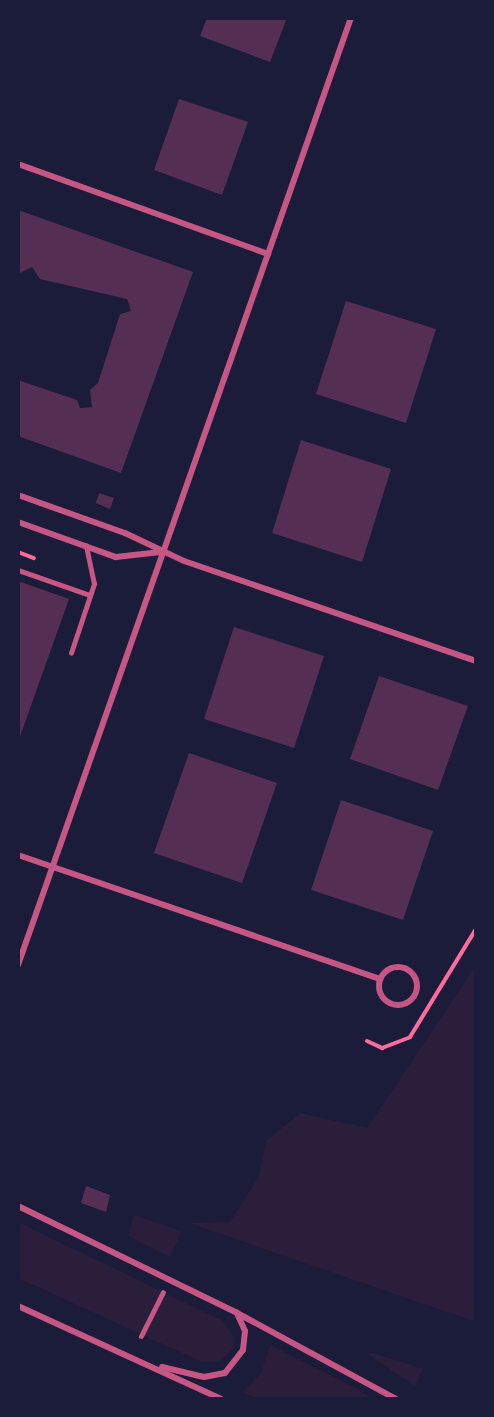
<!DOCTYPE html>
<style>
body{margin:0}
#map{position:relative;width:494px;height:1417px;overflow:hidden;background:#1b1b3a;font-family:"Fira Sans Condensed",sans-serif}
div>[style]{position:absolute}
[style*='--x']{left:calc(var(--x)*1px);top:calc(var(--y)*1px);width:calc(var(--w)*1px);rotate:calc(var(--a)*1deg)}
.green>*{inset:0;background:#2a1e3b}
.building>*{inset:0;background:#542f53}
.path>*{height:4px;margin:-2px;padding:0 2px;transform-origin:2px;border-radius:2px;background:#ff6b9d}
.service>*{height:4.5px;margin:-2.25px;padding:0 2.25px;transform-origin:2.25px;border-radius:2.25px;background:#c65784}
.pedestrian>*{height:5px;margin:-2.5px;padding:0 2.5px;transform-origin:2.5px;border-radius:2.5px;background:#c65784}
.minor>*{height:6px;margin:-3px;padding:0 3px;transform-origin:3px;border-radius:3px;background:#c65784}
.minor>.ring{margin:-3px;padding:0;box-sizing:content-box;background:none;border:6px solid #c65784;border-radius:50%}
span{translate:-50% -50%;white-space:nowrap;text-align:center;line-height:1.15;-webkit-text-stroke:5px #1b1b3a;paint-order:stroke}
.frame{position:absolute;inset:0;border:20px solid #1b1b3a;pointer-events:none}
</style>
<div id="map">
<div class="green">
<div style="clip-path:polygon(476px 965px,476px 1322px,189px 1223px,230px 1222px,259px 1176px,266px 1141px,300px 1113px,367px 1128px)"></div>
<div style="clip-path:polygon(134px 1215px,182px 1231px,170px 1257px,128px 1236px)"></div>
<div style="clip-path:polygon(18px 1222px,223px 1321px,234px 1337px,233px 1349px,219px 1362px,202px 1362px,18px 1278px)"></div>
<div style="clip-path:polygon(270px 1345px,356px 1388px,373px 1399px,257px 1399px,243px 1392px,261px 1373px)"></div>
<div style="clip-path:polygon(367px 1351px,423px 1369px,415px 1386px,369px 1355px)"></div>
</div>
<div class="building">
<div style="clip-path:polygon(207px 18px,287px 18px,270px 62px,200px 36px)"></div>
<div style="clip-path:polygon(179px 99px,248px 122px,222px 195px,154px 170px)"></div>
<div style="clip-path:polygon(18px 210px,193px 272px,121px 473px,18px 436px,18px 380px,77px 400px,80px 408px,92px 407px,90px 390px,98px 383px,120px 314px,131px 311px,127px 299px,40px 279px,32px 267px,18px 274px)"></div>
<div style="clip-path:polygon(346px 301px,436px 329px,406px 423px,316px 394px)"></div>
<div style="clip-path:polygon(301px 440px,391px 469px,362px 562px,272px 533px)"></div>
<div style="clip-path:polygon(99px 493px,114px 498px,110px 509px,96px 503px)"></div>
<div style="clip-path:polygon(18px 581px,69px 599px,18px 742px)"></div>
<div style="clip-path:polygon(234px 627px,324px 656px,294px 748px,204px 719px)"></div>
<div style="clip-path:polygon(379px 676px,468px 706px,438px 790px,350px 759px)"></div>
<div style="clip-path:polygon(189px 753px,277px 783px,242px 883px,154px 853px)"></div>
<div style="clip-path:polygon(341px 800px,433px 831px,403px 920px,311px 890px)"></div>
<div style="clip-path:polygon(86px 1186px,110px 1195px,106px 1212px,81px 1203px)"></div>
</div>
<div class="path">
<div style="--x:18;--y:552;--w:17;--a:21"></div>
<div style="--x:367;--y:1041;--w:17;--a:25"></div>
<div style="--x:382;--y:1048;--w:30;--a:-21"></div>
<div style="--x:410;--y:1037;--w:127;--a:-58.6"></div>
</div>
<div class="service">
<div style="--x:18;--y:570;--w:76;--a:19.1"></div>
<div style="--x:71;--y:653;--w:73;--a:-71.6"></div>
<div style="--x:94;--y:584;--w:39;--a:-102"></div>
</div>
<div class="pedestrian">
<div style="--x:141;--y:1336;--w:49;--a:-63.4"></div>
</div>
<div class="minor">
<div style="--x:18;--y:164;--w:266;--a:19.8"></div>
<div style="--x:18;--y:495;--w:114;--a:19.6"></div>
<div style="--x:125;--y:533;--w:65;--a:25.4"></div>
<div style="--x:184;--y:561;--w:309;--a:18.9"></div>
<div style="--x:18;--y:522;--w:104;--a:19.7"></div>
<div style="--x:116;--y:557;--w:45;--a:-6.3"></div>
<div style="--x:18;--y:855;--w:383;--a:18.9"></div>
<div style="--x:18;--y:965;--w:1004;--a:-70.63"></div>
<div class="ring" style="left:379px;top:967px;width:32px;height:32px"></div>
<div style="--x:18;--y:1206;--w:244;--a:26"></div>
<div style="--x:237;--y:1313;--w:181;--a:28.4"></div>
<div style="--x:18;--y:1306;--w:223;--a:24.6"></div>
<div style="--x:162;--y:1367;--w:43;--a:13.4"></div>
<div style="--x:204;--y:1377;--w:21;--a:-11"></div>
<div style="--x:225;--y:1373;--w:29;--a:-52"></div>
<div style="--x:243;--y:1350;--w:19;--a:-84"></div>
<div style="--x:245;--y:1331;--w:20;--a:-114"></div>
</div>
<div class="frame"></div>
</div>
